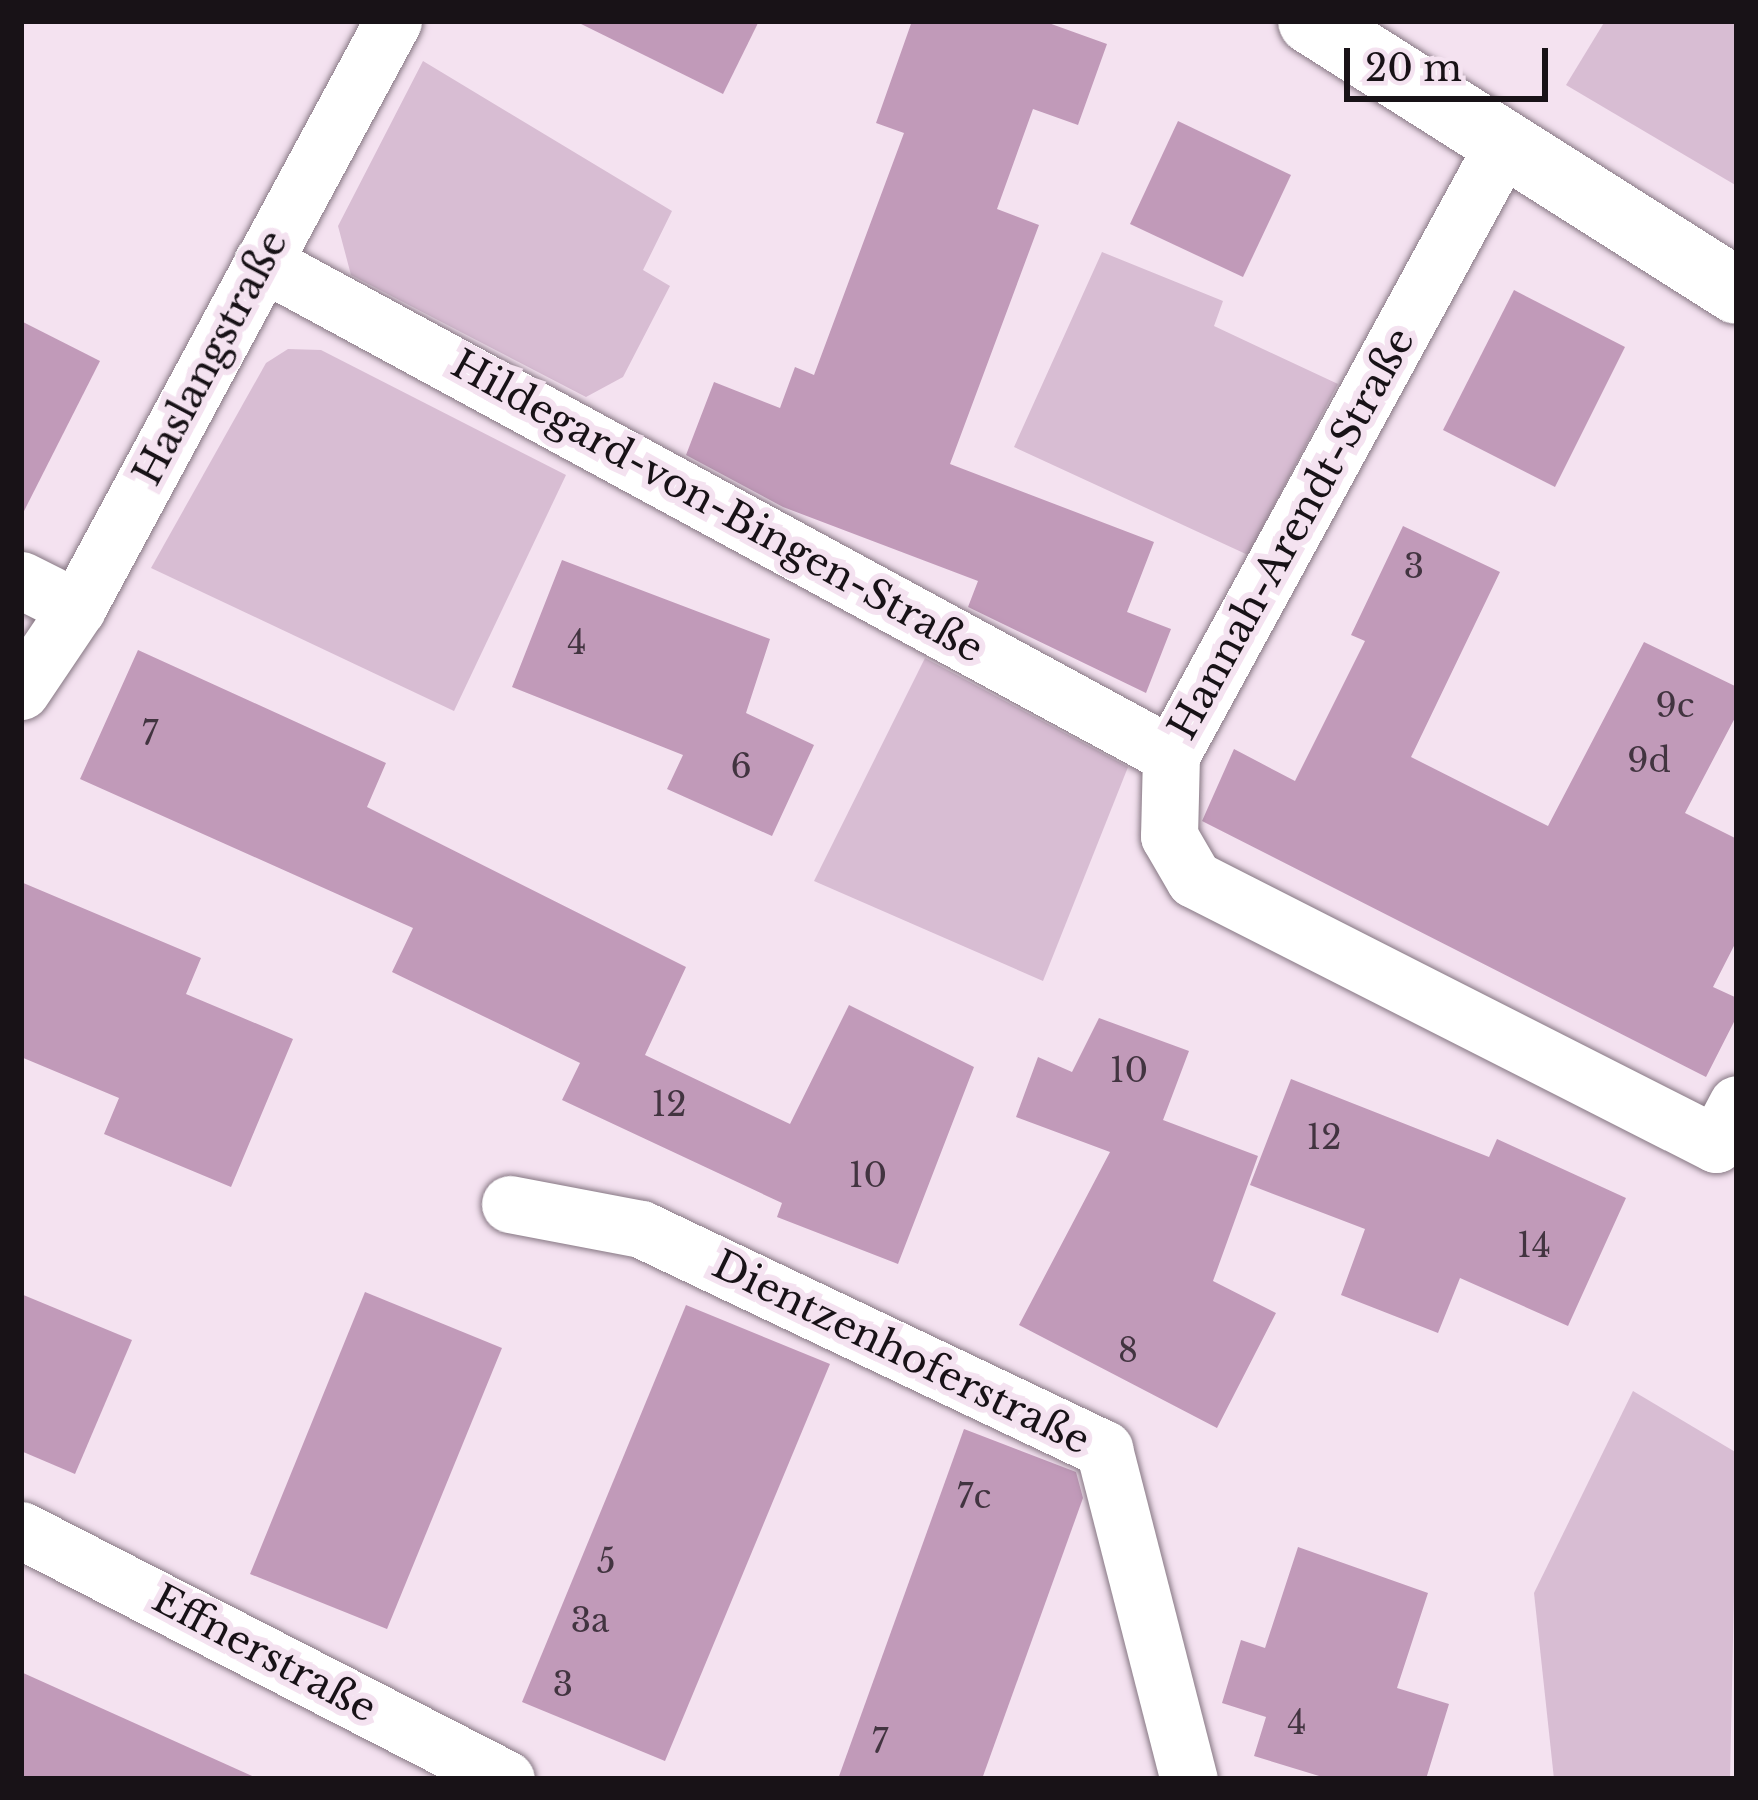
<!DOCTYPE html>
<meta charset="utf-8">
<style>
body{margin:0}
#map{position:relative;width:1758px;height:1800px;overflow:hidden;background:#f4e2f0;font-family:"Libre Baskerville",serif}
div>[style]{position:absolute}
[style*='--x']{left:calc(var(--x)*1px);top:calc(var(--y)*1px);width:calc(var(--w)*1px);rotate:calc(var(--a)*1deg)}
.green>*{inset:0;background:#d8bdd3}
.building>*{inset:0;background:#c19ab9}
.roads{filter:drop-shadow(0 0 3px #867783) drop-shadow(0 0 3px #867783)}
.street>*{height:57px;margin:-28.5px;padding:0 28.5px;transform-origin:28.5px;border-radius:28.5px;background:#fff}
.secondary>*{height:66px;margin:-33px;padding:0 33px;transform-origin:33px;border-radius:33px;background:#fff}
span{translate:-50% -50%;white-space:nowrap;text-align:center;line-height:1.15;-webkit-text-stroke:12px #f4e2f0;paint-order:stroke}
.number-label{font-size:33px;color:#423440}
.number-label span{-webkit-text-stroke-width:0}
.street-label{font-size:39px;color:#181217}
.frame{position:absolute;inset:0;border:24px solid #181217;pointer-events:none}
.scale{position:absolute;left:1344px;top:48px;width:204px;height:54px;box-sizing:border-box;border:6px solid #181217;border-top:0;padding-left:15px;font-size:36px;line-height:42px;white-space:nowrap;color:#181217;-webkit-text-stroke:9px #f4e2f0;paint-order:stroke}
</style>
<div id="map">
<div class="green">
<div style="clip-path:polygon(1605px 21px,1737px 21px,1737px 186px,1566px 85px)"></div>
<div style="clip-path:polygon(423px 61px,672px 211px,643px 270px,670px 286px,623px 377px,586px 397px,351px 275px,338px 226px)"></div>
<div style="clip-path:polygon(1102px 252px,1223px 301px,1214px 326px,1338px 384px,1248px 555px,1014px 447px)"></div>
<div style="clip-path:polygon(288px 349px,321px 350px,566px 475px,454px 711px,151px 568px,266px 363px)"></div>
<div style="clip-path:polygon(925px 658px,1128px 767px,1043px 981px,814px 881px)"></div>
<div style="clip-path:polygon(1633px 1391px,1737px 1453px,1730px 1779px,1554px 1779px,1534px 1593px)"></div>
</div>
<div class="building">
<div style="clip-path:polygon(575px 21px,759px 21px,723px 94px)"></div>
<div style="clip-path:polygon(912px 21px,1043px 21px,1107px 44px,1078px 125px,1033px 109px,997px 209px,1039px 225px,950px 464px,1154px 542px,1127px 612px,1171px 629px,1146px 693px,968px 607px,978px 581px,783px 507px,686px 455px,714px 382px,780px 408px,795px 367px,814px 375px,904px 133px,876px 123px)"></div>
<div style="clip-path:polygon(1178px 121px,1291px 175px,1243px 277px,1130px 224px)"></div>
<div style="clip-path:polygon(1514px 290px,1625px 347px,1555px 487px,1443px 430px)"></div>
<div style="clip-path:polygon(21px 321px,100px 361px,21px 517px)"></div>
<div style="clip-path:polygon(1403px 526px,1500px 572px,1411px 757px,1548px 826px,1644px 642px,1737px 687px,1737px 714px,1685px 813px,1737px 839px,1737px 940px,1713px 987px,1737px 998px,1737px 1016px,1706px 1077px,1202px 821px,1234px 749px,1295px 781px,1365px 641px,1351px 635px)"></div>
<div style="clip-path:polygon(562px 560px,770px 639px,746px 713px,814px 745px,772px 836px,667px 789px,683px 755px,512px 687px)"></div>
<div style="clip-path:polygon(138px 650px,386px 763px,367px 807px,686px 967px,645px 1055px,790px 1124px,849px 1005px,974px 1067px,898px 1264px,777px 1217px,782px 1203px,562px 1100px,580px 1063px,392px 972px,413px 928px,80px 779px)"></div>
<div style="clip-path:polygon(21px 882px,201px 958px,186px 994px,293px 1039px,231px 1187px,104px 1134px,119px 1098px,21px 1057px)"></div>
<div style="clip-path:polygon(1099px 1018px,1189px 1051px,1163px 1120px,1258px 1156px,1213px 1281px,1276px 1313px,1217px 1428px,1019px 1325px,1110px 1152px,1016px 1117px,1038px 1057px,1072px 1072px)"></div>
<div style="clip-path:polygon(1291px 1079px,1489px 1157px,1497px 1139px,1626px 1198px,1568px 1326px,1460px 1278px,1438px 1333px,1341px 1295px,1365px 1229px,1250px 1185px)"></div>
<div style="clip-path:polygon(365px 1292px,502px 1348px,387px 1629px,250px 1574px)"></div>
<div style="clip-path:polygon(21px 1294px,132px 1340px,75px 1474px,21px 1451px)"></div>
<div style="clip-path:polygon(686px 1305px,830px 1364px,665px 1761px,522px 1702px)"></div>
<div style="clip-path:polygon(964px 1429px,1076px 1472px,1083px 1498px,982px 1779px,838px 1779px)"></div>
<div style="clip-path:polygon(1298px 1547px,1428px 1593px,1397px 1688px,1449px 1704px,1426px 1779px,1329px 1779px,1254px 1756px,1266px 1717px,1222px 1703px,1241px 1640px,1265px 1648px)"></div>
<div style="clip-path:polygon(21px 1672px,259px 1779px,21px 1779px)"></div>
</div>
<div class="roads">
<div class="street">
<div style="--x:1501;--y:149;--w:690;--a:118.57"></div>
<div style="--x:1171;--y:755;--w:81;--a:91.4"></div>
<div style="--x:1169;--y:836;--w:50;--a:59.8"></div>
<div style="--x:1194;--y:879;--w:585;--a:26.92"></div>
<div style="--x:1716;--y:1144;--w:45;--a:-62.3"></div>
<div style="--x:262;--y:262;--w:1034;--a:28.47"></div>
<div style="--x:21;--y:580;--w:63;--a:26.6"></div>
<div style="--x:21;--y:691;--w:100;--a:-56"></div>
<div style="--x:77;--y:608;--w:667;--a:-61.71"></div>
<div style="--x:510;--y:1204;--w:133;--a:10.8"></div>
<div style="--x:641;--y:1229;--w:513;--a:25.42"></div>
<div style="--x:1104;--y:1449;--w:341;--a:75.6"></div>
<div style="--x:21;--y:1530;--w:545;--a:27.18"></div>
</div>
<div class="secondary">
<div style="--x:1311;--y:21;--w:504;--a:32.37"></div>
</div>
</div>
<div class="number-label">
<span style="left:1414px;top:567px">3</span>
<span style="left:577px;top:643px">4</span>
<span style="left:1675px;top:706px">9c</span>
<span style="left:150px;top:734px">7</span>
<span style="left:1649px;top:761px">9d</span>
<span style="left:741px;top:767px">6</span>
<span style="left:1129px;top:1071px">10</span>
<span style="left:669px;top:1105px">12</span>
<span style="left:1324px;top:1138px">12</span>
<span style="left:868px;top:1176px">10</span>
<span style="left:1534px;top:1246px">14</span>
<span style="left:1128px;top:1351px">8</span>
<span style="left:974px;top:1497px">7c</span>
<span style="left:606px;top:1562px">5</span>
<span style="left:590px;top:1621px">3a</span>
<span style="left:563px;top:1685px">3</span>
<span style="left:1297px;top:1723px">4</span>
<span style="left:880px;top:1742px">7</span>
</div>
<div class="street-label">
<span style="left:211px;top:358px;rotate:-62deg">Haslangstraße</span>
<span style="left:717px;top:507px;rotate:29deg">Hildegard-von-Bingen-Straße</span>
<span style="left:1292px;top:534px;rotate:-61deg">Hannah-Arendt-Straße</span>
<span style="left:901px;top:1353px;rotate:26deg">Dientzenhoferstraße</span>
<span style="left:264px;top:1654px;rotate:28deg">Effnerstraße</span>
</div>
<div class="frame"></div>
<div class="scale">20 m</div>
</div>
